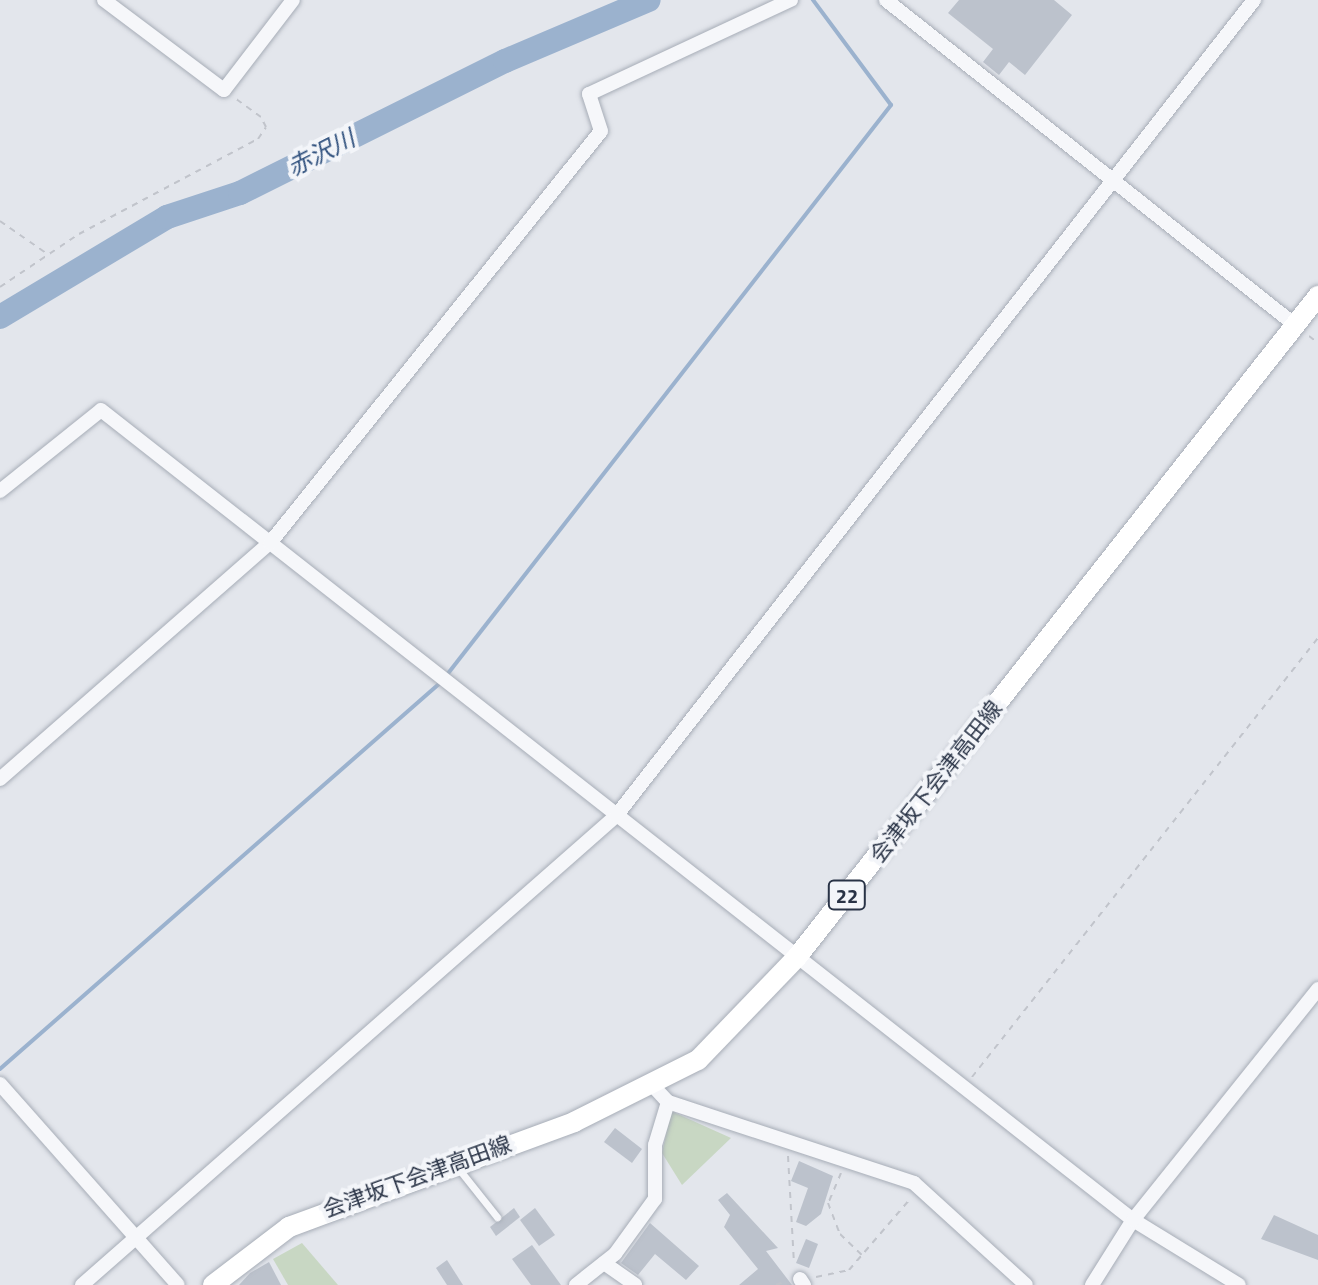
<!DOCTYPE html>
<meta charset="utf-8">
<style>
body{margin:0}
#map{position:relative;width:1318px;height:1285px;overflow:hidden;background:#e3e6ec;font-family:"Titillium Web","Noto Sans JP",sans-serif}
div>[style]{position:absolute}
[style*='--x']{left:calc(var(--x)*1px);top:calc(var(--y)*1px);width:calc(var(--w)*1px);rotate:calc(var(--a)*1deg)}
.green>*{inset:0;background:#c8d7c3}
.stream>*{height:4px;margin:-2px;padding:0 2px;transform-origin:2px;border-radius:2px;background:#9bb2ce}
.river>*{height:24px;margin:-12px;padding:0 12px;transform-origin:12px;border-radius:12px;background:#9bb2ce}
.building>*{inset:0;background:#bcc2cc}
.path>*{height:2px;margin-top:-1px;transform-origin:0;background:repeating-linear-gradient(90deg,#c1c4cb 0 6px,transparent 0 12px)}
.roads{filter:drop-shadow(0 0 2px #a7adb7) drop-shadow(0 0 2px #a7adb7)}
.lane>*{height:7px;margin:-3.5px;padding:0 3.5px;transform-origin:3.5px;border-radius:3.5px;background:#f6f7fa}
.street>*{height:14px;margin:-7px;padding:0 7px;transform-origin:7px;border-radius:7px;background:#f6f7fa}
.primary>*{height:20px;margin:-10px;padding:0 10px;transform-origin:10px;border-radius:10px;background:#fff}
span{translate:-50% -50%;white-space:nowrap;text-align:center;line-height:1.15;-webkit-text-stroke:8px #f3f5f9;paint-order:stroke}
.shield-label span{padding:2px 6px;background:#f3f5f9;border:2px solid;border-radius:6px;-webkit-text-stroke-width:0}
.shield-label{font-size:20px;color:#293346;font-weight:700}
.street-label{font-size:22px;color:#293346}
.water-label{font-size:24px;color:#2f507d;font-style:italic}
</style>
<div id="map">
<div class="green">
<div style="clip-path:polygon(671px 1111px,731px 1138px,682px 1185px,662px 1153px)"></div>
<div style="clip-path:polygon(302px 1243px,338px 1285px,288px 1285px,273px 1259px)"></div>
</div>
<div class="stream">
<div style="--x:446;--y:676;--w:724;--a:-52.07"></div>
<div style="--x:891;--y:105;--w:131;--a:-126.6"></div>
<div style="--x:0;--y:1069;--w:585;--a:-41.26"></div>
</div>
<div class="river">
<div style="--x:0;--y:317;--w:195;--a:-30.9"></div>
<div style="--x:167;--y:217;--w:77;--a:-18.2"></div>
<div style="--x:240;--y:193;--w:296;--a:-26.5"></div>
<div style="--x:505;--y:61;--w:156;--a:-23"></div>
</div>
<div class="building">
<div style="clip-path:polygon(959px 0,1054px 0,1072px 15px,1025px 75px,1009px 62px,999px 75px,983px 62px,993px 49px,948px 13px)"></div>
<div style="clip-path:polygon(615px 1128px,642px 1149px,632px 1163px,604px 1142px)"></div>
<div style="clip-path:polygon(799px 1161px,833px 1176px,821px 1214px,806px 1226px,796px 1222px,808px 1188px,791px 1181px)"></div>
<div style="clip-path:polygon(727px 1193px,778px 1248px,766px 1251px,792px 1285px,739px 1285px,758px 1269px,724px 1227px,730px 1215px,718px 1200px)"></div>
<div style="clip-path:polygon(514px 1208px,520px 1217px,496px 1236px,490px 1227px)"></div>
<div style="clip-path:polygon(535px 1208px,555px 1235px,539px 1246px,520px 1220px)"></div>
<div style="clip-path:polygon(1274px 1215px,1318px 1235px,1318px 1260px,1261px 1239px)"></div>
<div style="clip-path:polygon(650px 1223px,699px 1266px,686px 1280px,655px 1254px,638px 1275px,621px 1263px)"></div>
<div style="clip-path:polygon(806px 1239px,818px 1244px,809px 1268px,796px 1263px)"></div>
<div style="clip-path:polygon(532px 1245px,561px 1285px,531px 1285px,512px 1259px)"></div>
<div style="clip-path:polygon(447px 1260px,463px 1285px,447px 1285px,436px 1268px)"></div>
<div style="clip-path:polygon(269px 1262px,281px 1285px,239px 1285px,250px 1273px)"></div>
</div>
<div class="path">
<div style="--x:0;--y:221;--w:56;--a:34.8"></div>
<div style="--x:0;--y:287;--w:95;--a:-33.9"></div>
<div style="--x:79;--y:234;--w:203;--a:-28"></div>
<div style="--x:258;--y:139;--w:14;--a:-56"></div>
<div style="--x:266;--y:127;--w:11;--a:-117"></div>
<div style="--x:261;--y:117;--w:32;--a:-144"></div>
<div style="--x:1309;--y:336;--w:11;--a:38"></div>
<div style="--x:972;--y:1077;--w:559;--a:-51.76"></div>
<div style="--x:788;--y:1156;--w:108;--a:86.8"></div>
<div style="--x:841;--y:1173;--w:33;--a:113"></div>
<div style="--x:828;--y:1203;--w:33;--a:69"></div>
<div style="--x:840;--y:1234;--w:30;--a:44"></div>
<div style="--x:816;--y:1277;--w:34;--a:-12"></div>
<div style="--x:849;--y:1270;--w:95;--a:-49.3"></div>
<div style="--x:776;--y:1285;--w:11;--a:-22"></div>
</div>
<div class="roads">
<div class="lane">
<div style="--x:458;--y:1168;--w:63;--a:51.5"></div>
</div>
<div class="street">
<div style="--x:104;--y:0;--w:150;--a:36.9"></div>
<div style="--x:224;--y:90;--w:113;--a:-52.5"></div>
<div style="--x:886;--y:0;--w:522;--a:38.47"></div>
<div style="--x:0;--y:491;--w:129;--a:-38.7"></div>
<div style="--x:101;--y:410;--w:1312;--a:38.13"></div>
<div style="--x:1133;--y:1220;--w:124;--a:31.5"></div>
<div style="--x:0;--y:779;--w:359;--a:-41.2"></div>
<div style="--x:270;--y:543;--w:528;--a:-51.22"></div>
<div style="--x:601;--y:131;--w:39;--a:-108"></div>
<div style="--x:589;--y:94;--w:223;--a:-25"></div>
<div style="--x:0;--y:1084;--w:268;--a:48.5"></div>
<div style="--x:654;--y:1087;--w:21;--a:47"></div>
<div style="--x:668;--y:1102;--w:259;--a:18.2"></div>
<div style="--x:914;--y:1183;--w:151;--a:42.3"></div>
<div style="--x:604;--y:1263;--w:38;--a:35"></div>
<div style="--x:800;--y:1279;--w:7;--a:56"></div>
<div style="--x:82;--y:1285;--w:711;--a:-41.29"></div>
<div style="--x:616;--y:816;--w:1036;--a:-51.98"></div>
<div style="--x:576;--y:1285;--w:50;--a:-38.5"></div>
<div style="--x:615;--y:1254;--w:68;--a:-54"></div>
<div style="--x:655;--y:1199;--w:54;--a:-90"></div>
<div style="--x:655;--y:1145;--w:45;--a:-73.2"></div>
<div style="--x:1092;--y:1285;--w:77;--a:-57.8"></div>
<div style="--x:1133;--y:1220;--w:296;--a:-51.3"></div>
</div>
<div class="primary">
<div style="--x:213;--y:1285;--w:96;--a:-37.3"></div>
<div style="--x:289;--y:1227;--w:304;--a:-20.2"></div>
<div style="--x:574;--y:1122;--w:139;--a:-26.6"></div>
<div style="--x:698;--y:1060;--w:143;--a:-46.1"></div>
<div style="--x:797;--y:957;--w:842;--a:-51.75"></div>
</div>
</div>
<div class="shield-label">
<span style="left:847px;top:895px">22</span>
</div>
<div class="street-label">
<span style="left:936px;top:782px;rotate:-52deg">会津坂下会津高田線</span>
<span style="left:417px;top:1177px;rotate:-20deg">会津坂下会津高田線</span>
</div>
<div class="water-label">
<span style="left:321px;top:153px;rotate:-27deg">赤沢川</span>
</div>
</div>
